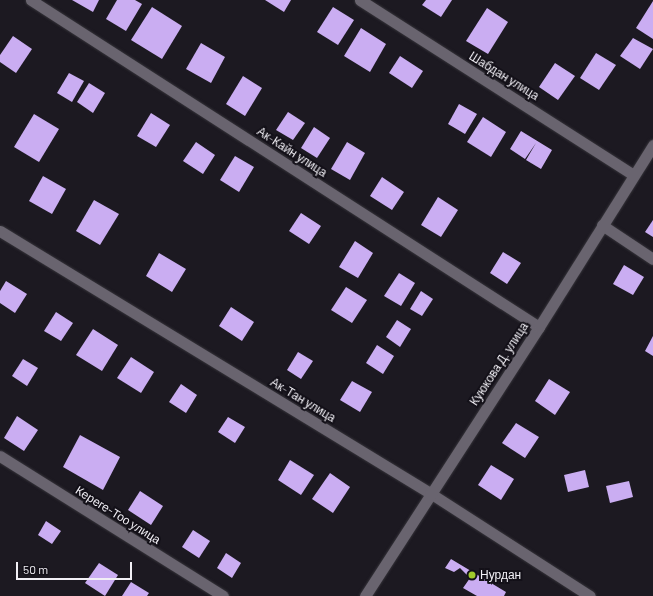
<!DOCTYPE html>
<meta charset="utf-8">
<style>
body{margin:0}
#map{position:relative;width:653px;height:596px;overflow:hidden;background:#1c1921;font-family:Barlow,sans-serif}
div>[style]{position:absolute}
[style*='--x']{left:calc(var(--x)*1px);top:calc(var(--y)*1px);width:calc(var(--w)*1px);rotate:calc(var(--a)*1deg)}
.building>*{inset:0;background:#caadf2}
.roads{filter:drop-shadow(0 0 1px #36343a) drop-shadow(0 0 1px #36343a)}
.minor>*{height:11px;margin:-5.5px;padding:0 5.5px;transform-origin:5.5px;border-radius:5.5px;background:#69646f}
.tertiary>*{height:11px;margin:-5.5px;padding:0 5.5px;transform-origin:5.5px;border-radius:5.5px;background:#69646f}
.dots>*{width:11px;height:11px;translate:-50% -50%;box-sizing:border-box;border:2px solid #131018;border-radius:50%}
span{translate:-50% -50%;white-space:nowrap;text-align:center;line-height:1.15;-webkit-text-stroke:4px #131018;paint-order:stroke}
.street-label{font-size:12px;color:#f2f0f6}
.poi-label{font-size:12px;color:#f2f0f6}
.left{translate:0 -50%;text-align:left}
.scale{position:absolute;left:16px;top:562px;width:116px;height:18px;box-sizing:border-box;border:2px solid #f2f0f6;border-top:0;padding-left:5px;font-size:12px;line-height:14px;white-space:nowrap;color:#f2f0f6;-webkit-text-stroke:3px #131018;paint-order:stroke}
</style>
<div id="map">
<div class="building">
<div style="clip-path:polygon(72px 0,99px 0,93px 12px)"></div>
<div style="clip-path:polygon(117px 0,135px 0,142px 4px,126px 31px,106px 19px)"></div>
<div style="clip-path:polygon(265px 0,291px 0,284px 12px)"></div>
<div style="clip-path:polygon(426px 0,452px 0,441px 17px,422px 5px)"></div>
<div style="clip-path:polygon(653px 1px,653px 39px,636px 28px)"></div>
<div style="clip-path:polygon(152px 7px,182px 26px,162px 59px,131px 40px)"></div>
<div style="clip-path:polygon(333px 7px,354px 20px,338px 45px,317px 32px)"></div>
<div style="clip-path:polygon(487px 8px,508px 22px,488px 54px,466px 41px)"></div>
<div style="clip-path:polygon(361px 28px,386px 44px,370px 72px,344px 56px)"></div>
<div style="clip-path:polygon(13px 36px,32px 49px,16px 73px,0 62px,0 55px)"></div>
<div style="clip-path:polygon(633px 38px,653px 49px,640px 69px,620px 56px)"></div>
<div style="clip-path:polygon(201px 43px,225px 57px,211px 83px,186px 69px)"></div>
<div style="clip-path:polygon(596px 53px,616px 65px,599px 90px,580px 78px)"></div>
<div style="clip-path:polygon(400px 56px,423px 71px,412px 88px,389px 73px)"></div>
<div style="clip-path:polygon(555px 63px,575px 76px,558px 100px,539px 87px)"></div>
<div style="clip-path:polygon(69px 73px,84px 81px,72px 102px,57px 93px)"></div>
<div style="clip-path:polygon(243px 76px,262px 88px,245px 116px,226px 104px)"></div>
<div style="clip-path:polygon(89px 83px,105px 93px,93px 113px,77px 102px)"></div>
<div style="clip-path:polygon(459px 104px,477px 114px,465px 134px,448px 124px)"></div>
<div style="clip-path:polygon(288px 112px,305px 123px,293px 140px,276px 130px)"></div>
<div style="clip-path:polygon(151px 113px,170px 125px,156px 147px,137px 136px)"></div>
<div style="clip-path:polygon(34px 114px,59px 129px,39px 162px,14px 147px)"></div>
<div style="clip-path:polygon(483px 117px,506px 132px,491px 157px,467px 142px)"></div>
<div style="clip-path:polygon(314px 127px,330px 138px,317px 158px,301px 148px)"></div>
<div style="clip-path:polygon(521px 131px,552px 150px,541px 169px,526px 160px,536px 143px,525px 159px,510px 149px)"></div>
<div style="clip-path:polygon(196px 142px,215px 155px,203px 174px,183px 161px)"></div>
<div style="clip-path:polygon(347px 142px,365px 153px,350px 180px,331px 169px)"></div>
<div style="clip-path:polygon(235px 156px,254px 167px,239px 192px,220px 180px)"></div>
<div style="clip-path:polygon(43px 176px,66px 189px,52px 214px,29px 201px)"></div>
<div style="clip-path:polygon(382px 177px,404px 192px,392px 210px,370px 196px)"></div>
<div style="clip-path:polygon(438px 197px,458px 210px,441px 237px,421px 225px)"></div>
<div style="clip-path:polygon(94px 200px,119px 214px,100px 245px,76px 231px)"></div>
<div style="clip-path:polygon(301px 213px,321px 226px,309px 244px,289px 231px)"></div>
<div style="clip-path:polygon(653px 220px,653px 237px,645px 232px)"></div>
<div style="clip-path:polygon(355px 241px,373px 253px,358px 278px,339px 267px)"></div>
<div style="clip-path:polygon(503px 252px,521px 263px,507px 284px,490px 273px)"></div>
<div style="clip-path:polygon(159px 253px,186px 269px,172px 292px,146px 276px)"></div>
<div style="clip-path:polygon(624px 265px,644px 277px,633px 295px,613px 284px)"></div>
<div style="clip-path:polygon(399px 273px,415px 283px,401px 306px,384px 296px)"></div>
<div style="clip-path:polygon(6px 281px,27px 294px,15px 313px,0 303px,0 291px)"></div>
<div style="clip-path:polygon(346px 287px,367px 300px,352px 323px,331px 310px)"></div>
<div style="clip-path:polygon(421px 291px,433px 299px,422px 316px,410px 309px)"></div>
<div style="clip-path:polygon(231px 307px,254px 322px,242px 341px,219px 326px)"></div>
<div style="clip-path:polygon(56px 312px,73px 323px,61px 341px,44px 331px)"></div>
<div style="clip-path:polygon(397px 320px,411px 329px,400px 347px,386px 337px)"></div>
<div style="clip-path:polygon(93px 329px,118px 345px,102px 371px,76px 355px)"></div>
<div style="clip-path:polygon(653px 336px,653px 356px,645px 351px)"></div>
<div style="clip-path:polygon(377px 345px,394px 356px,383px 374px,366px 363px)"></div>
<div style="clip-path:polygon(298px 352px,313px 361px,301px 379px,287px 370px)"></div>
<div style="clip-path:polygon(131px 357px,154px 372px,141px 393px,117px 378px)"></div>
<div style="clip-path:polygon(23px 359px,38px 368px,27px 386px,12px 376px)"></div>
<div style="clip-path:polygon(549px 379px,570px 392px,555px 415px,535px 401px)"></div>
<div style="clip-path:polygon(352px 381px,372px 392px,360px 412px,340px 400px)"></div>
<div style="clip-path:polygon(181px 384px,197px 395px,186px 413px,169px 402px)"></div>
<div style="clip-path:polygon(17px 416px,38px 430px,24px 451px,4px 438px)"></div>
<div style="clip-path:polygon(228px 417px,245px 427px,235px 443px,218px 432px)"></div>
<div style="clip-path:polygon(516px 423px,539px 437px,525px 458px,502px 443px)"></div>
<div style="clip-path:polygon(80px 435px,120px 457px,103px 490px,63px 467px)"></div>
<div style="clip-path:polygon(290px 460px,314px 475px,301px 495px,278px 480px)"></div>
<div style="clip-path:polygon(491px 465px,514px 479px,501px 500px,478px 485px)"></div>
<div style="clip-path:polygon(585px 470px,589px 487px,568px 492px,564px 475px)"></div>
<div style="clip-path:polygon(330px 473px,350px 487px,333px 513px,312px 499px)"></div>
<div style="clip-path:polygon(629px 481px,633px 497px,610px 503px,606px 486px)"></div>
<div style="clip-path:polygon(140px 491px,163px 506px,151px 525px,128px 510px)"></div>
<div style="clip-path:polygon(46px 521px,61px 531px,52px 544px,38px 535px)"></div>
<div style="clip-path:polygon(193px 530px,210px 541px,199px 558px,182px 547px)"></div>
<div style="clip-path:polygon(226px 553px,241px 563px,232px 578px,217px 568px)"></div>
<div style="clip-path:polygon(451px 559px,506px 592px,504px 596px,477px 596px,463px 588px,470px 578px,460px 568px,454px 572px,445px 568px)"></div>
<div style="clip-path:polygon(99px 563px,118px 575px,105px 596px,85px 583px)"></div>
<div style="clip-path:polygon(131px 582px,149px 593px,147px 596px,122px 596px)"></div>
</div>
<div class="roads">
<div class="minor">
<div style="--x:31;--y:0;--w:604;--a:32.77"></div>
<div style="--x:360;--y:0;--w:325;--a:32.6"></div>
<div style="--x:602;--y:225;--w:61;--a:33.7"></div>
<div style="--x:0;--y:231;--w:504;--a:31.35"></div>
<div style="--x:430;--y:493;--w:190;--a:32.8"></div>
<div style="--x:0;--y:456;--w:263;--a:32.1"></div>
</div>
<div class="tertiary">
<div style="--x:365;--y:596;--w:320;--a:-57.1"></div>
<div style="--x:539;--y:327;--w:215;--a:-57.9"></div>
</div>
</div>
<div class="dots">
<div style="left:472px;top:575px;background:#a1c92b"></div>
</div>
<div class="street-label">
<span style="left:504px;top:76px;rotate:32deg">Шабдан улица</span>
<span style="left:292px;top:152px;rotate:33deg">Ак-Кайн улица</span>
<span style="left:499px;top:364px;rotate:-57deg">Куюкова Д. улица</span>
<span style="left:303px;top:400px;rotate:31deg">Ак-Тан улица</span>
<span style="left:118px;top:515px;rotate:32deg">Кереге-Тоо улица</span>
</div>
<div class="poi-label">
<span class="left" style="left:480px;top:575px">Нурдан</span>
</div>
<div class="scale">50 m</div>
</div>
